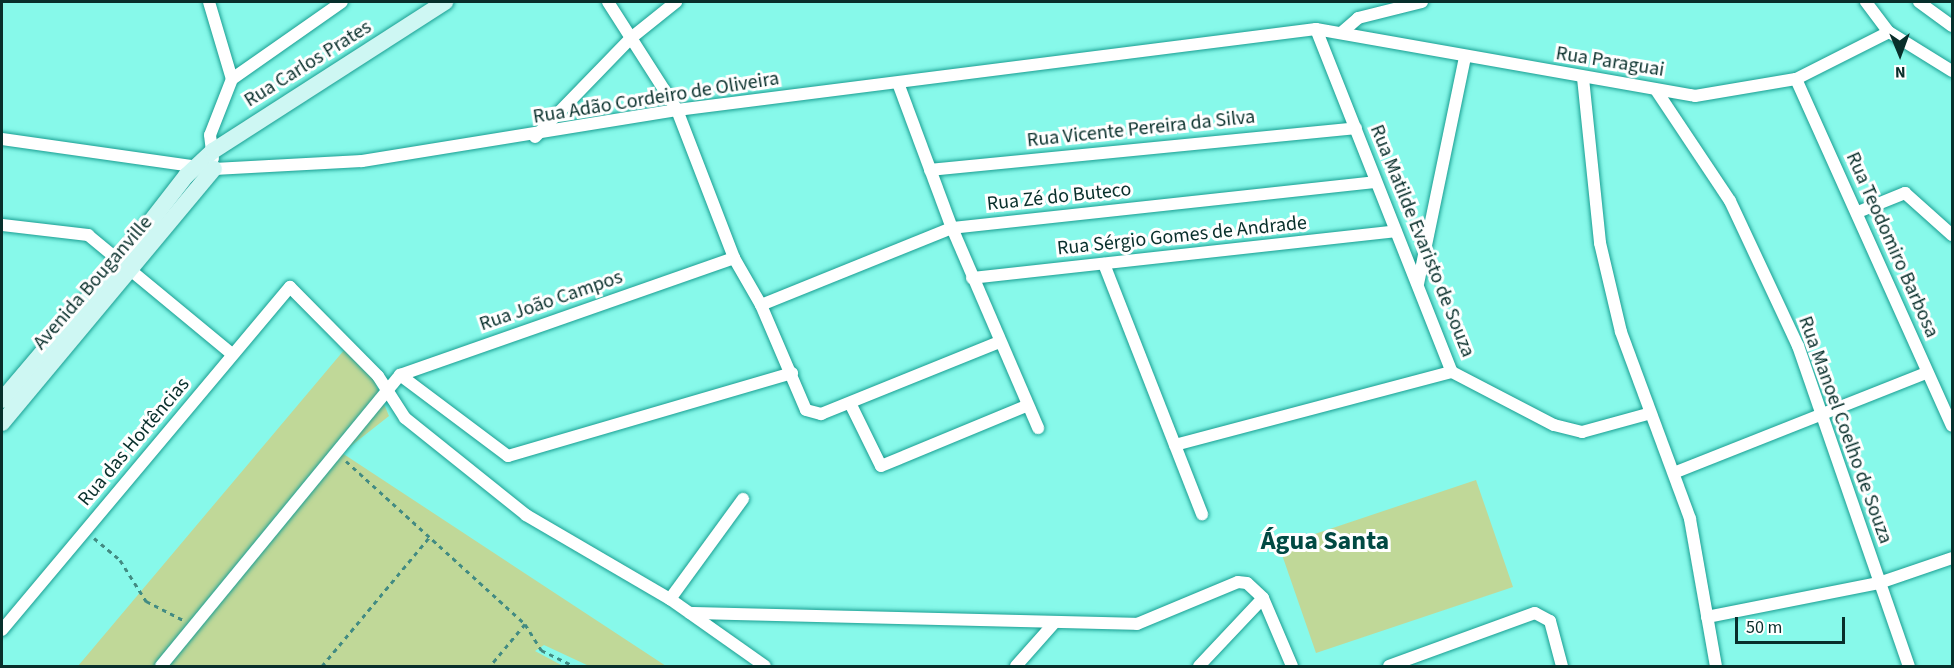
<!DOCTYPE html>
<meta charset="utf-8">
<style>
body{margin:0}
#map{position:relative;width:1954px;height:668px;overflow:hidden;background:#87f9ea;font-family:"Source Sans 3",sans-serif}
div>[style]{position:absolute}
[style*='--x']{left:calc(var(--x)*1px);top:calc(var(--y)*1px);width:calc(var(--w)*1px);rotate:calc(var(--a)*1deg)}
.green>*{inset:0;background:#c0d898}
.path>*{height:3px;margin-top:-1.5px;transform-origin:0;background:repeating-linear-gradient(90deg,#428b82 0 4.5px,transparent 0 9px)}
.roads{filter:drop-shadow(0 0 2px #1a9e92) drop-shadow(0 0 2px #1a9e92)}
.street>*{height:12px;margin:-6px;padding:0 6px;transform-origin:6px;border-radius:6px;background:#fff}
.secondary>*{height:16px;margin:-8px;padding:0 8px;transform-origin:8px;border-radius:8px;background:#cef7f3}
span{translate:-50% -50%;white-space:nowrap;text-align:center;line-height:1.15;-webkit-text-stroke:6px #fff;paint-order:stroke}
.street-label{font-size:20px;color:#082f2b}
.district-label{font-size:26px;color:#014943;font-weight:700}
.frame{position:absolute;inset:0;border:3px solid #082f2b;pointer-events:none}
.north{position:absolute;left:1870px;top:24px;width:60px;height:60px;-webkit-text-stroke:4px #fff;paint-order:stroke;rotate:179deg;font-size:16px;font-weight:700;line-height:24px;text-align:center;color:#082f2b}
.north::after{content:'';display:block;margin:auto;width:21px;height:27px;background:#082f2b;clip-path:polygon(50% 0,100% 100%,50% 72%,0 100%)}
.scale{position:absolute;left:1735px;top:617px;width:110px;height:27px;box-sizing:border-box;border:3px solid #082f2b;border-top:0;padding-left:8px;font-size:18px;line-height:21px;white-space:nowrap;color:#082f2b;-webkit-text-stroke:4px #fff;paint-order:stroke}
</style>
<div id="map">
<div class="green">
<div style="clip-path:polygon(345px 349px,374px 380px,389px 416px,342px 453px,666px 666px,589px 666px,544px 645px,535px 651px,563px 666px,78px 666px)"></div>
<div style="clip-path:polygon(1476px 480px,1513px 587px,1316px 653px,1279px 546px)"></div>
</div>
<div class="path">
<div style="--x:346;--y:461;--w:242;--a:42.3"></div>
<div style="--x:525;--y:624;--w:55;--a:129.8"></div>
<div style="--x:94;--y:538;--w:34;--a:40"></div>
<div style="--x:120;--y:560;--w:49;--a:57.6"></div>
<div style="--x:146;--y:601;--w:42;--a:27.2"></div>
<div style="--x:525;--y:624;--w:31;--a:58"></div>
<div style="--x:541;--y:650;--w:37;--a:26"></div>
<div style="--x:322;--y:666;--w:170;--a:-50.2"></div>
</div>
<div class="roads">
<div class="street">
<div style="--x:209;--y:2;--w:80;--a:73.4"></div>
<div style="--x:232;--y:79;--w:60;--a:111.4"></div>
<div style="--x:210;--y:135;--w:24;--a:83"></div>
<div style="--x:608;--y:2;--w:128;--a:57.4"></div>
<div style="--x:677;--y:110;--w:159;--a:68.9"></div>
<div style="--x:734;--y:258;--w:54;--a:60.1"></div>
<div style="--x:761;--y:305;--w:114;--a:66.8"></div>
<div style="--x:806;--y:410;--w:16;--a:15"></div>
<div style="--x:821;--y:414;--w:192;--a:-22"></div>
<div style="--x:1866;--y:2;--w:38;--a:53"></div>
<div style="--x:1889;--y:32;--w:74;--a:31.8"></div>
<div style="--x:1919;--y:2;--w:41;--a:36"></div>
<div style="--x:1316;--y:29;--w:369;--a:68.4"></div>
<div style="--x:1452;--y:372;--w:115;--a:27.5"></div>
<div style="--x:1554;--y:425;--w:29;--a:14"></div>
<div style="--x:1582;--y:432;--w:68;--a:-15.3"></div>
<div style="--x:1341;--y:33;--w:23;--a:-41"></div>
<div style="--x:1358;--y:18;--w:66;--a:-14"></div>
<div style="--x:1583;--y:78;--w:166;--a:84.1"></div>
<div style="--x:1600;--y:243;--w:91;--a:76.7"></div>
<div style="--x:1621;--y:332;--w:199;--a:69.7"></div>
<div style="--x:1690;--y:519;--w:149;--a:80"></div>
<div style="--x:232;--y:79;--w:134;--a:-35"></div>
<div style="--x:1796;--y:79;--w:380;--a:65.8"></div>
<div style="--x:898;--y:83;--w:155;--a:69.6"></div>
<div style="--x:952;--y:228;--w:218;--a:66.7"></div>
<div style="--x:1656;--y:90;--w:133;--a:56.3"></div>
<div style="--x:1730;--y:201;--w:160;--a:64.9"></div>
<div style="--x:1798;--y:346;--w:339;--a:70.9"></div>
<div style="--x:535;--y:137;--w:138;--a:-45.9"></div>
<div style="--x:631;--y:38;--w:58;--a:-38.7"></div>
<div style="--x:2;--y:139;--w:214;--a:8.1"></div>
<div style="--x:214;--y:169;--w:148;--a:-3.1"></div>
<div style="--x:362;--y:161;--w:319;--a:-9.2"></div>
<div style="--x:677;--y:110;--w:644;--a:-7.22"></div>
<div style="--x:1316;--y:29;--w:385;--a:10"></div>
<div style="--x:1695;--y:96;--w:102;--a:-9.6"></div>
<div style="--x:1796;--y:79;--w:104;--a:-26.8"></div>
<div style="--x:930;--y:170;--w:428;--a:-5.6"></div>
<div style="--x:1858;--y:212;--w:51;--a:-22"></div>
<div style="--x:1905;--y:193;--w:63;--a:41.8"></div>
<div style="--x:2;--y:225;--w:87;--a:6.6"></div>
<div style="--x:88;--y:235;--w:187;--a:39.6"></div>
<div style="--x:1104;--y:264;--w:269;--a:68.6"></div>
<div style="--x:972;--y:278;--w:426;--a:-6.3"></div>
<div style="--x:1418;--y:284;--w:231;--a:-78.3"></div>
<div style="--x:761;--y:305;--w:206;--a:-22"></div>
<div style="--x:952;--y:228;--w:426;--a:-6.2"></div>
<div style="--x:400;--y:375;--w:135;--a:36.9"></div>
<div style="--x:508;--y:456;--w:296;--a:-16.3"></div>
<div style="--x:850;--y:403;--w:70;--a:63.8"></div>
<div style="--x:881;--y:466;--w:157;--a:-22.5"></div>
<div style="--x:1175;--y:445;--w:286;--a:-14.8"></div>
<div style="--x:1676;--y:472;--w:269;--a:-21.6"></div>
<div style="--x:670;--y:599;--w:124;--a:-53.9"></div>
<div style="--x:690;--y:613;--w:447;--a:1.4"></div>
<div style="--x:1137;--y:624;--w:109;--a:-22.6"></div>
<div style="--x:1238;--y:582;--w:9;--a:6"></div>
<div style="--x:1247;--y:583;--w:22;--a:43"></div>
<div style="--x:1263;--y:598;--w:74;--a:66.9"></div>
<div style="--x:1707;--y:617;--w:175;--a:-11.2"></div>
<div style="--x:1879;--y:583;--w:77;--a:-18.9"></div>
<div style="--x:2;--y:630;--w:448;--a:-50"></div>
<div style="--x:290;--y:287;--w:125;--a:45.3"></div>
<div style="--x:378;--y:376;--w:50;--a:57.3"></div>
<div style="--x:405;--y:418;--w:155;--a:38.7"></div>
<div style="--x:526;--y:515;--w:167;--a:30.3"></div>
<div style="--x:670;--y:599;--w:116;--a:35.2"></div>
<div style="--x:161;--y:666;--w:377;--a:-50.6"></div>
<div style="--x:400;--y:375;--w:354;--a:-19.3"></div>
<div style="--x:1016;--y:666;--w:59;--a:-48.4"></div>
<div style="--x:1199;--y:666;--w:93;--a:-46.7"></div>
<div style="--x:1389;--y:666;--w:155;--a:-20"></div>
<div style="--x:1535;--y:613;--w:17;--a:28"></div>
<div style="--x:1550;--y:621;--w:47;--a:75.1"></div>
</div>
<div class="secondary">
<div style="--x:2;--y:400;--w:182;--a:-49.7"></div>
<div style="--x:120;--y:261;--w:108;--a:-52.2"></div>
<div style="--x:186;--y:176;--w:37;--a:-43"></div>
<div style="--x:213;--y:151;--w:276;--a:-32.7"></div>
<div style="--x:2;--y:423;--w:331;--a:-50.2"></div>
</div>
</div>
<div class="street-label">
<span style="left:1610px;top:62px;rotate:9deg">Rua Paraguai</span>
<span style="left:308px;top:64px;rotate:-32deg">Rua Carlos Prates</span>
<span style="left:656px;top:98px;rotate:-9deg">Rua Adão Cordeiro de Oliveira</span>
<span style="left:1141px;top:129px;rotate:-6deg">Rua Vicente Pereira da Silva</span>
<span style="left:1059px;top:197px;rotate:-6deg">Rua Zé do Buteco</span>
<span style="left:1182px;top:236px;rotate:-6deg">Rua Sérgio Gomes de Andrade</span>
<span style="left:1422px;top:241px;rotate:68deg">Rua Matilde Evaristo de Souza</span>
<span style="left:1892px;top:245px;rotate:66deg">Rua Teodomiro Barbosa</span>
<span style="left:93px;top:283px;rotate:-49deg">Avenida Bouganville</span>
<span style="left:551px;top:301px;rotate:-19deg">Rua João Campos</span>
<span style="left:1845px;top:430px;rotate:70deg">Rua Manoel Coelho de Souza</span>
<span style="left:134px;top:442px;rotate:-50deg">Rua das Hortências</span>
</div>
<div class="district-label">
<span style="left:1325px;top:541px">Água Santa</span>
</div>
<div class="frame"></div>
<div class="north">N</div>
<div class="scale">50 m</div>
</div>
